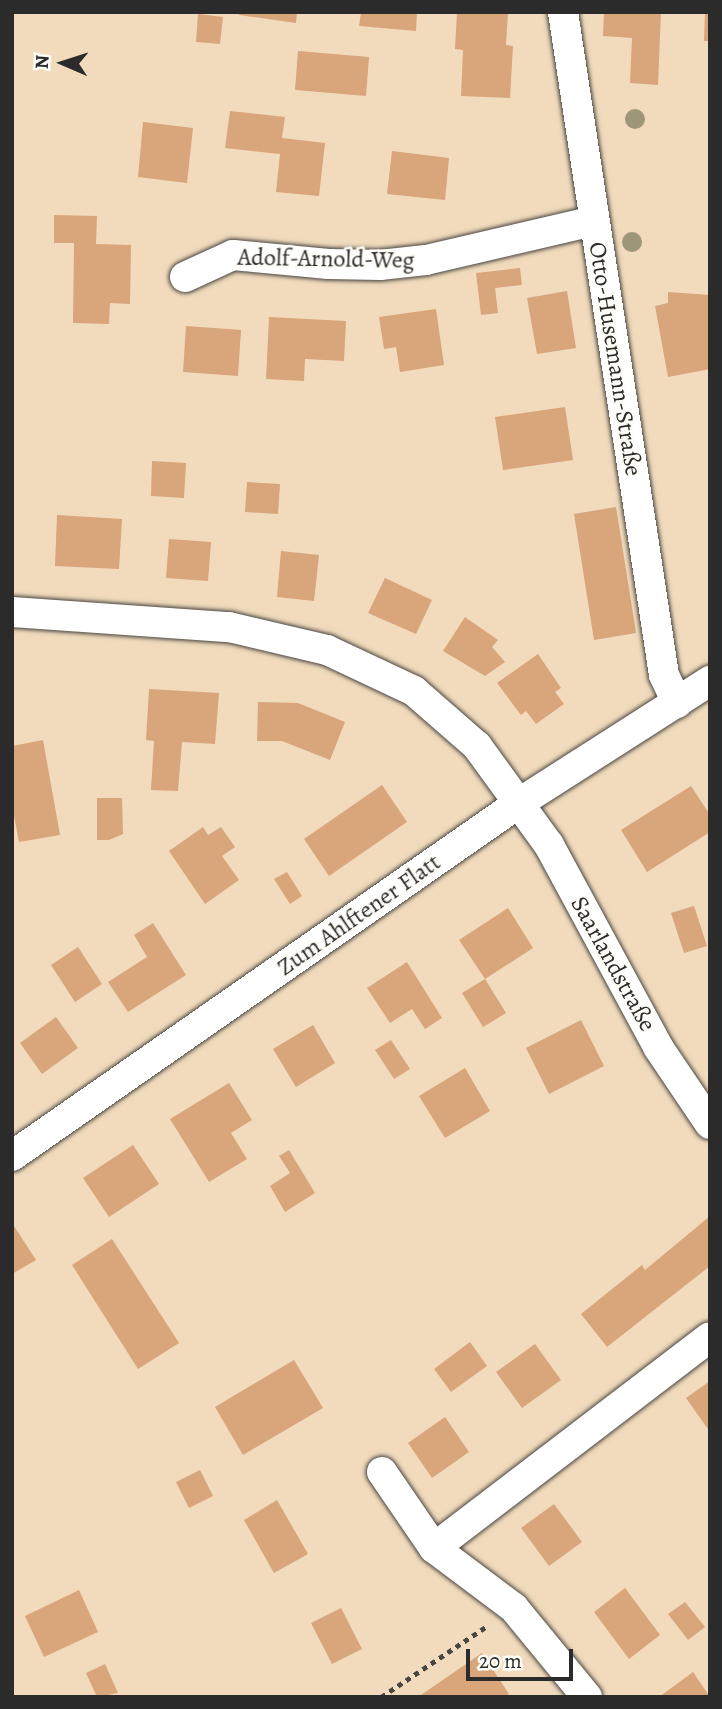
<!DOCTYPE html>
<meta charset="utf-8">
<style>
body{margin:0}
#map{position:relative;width:722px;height:1709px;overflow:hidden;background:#f1dbbc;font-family:Alegreya,serif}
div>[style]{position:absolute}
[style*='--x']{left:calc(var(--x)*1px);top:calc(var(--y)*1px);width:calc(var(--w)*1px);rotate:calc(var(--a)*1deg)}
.building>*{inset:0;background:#d9a57a}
.path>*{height:4.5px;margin-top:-2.25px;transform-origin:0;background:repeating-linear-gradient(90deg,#494541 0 5px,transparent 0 10px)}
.roads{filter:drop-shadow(0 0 2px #494541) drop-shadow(0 0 2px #494541)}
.minor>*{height:30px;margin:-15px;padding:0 15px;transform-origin:15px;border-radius:15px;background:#fff}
.trees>*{width:20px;height:20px;margin:-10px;border-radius:50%;background:#9d9677}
span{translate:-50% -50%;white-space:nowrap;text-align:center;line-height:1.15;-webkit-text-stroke:5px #fdfcf7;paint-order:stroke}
.street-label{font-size:24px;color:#2b2b2b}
.frame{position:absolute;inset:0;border:14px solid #2b2b2b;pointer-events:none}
.north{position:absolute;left:28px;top:28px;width:70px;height:70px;-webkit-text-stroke:5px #fdfcf7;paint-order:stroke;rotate:273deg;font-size:19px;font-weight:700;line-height:28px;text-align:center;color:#2b2b2b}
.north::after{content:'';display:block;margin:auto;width:24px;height:32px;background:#2b2b2b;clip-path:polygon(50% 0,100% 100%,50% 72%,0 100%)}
.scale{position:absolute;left:466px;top:1649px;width:107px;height:32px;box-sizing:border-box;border:4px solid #2b2b2b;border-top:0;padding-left:9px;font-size:21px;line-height:24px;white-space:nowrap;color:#2b2b2b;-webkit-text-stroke:5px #fdfcf7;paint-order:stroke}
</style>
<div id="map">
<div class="building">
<div style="clip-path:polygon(240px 12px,297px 12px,296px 23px,239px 15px)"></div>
<div style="clip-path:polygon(361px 12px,417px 12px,416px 31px,359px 26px)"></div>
<div style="clip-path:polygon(457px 12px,508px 12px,506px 45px,513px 46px,510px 98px,461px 96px,463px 50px,455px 49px)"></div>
<div style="clip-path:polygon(604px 12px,661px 12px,658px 85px,630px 83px,632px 38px,603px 36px)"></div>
<div style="clip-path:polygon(705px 12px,710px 12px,710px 41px,704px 41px)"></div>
<div style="clip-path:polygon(198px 14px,223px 17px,220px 44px,196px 42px)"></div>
<div style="clip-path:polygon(298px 51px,369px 57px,366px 96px,295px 90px)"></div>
<div style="clip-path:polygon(230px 111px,285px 117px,282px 138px,325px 143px,319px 196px,276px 192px,280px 154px,225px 148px)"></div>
<div style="clip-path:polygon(143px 122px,193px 128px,187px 183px,138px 177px)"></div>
<div style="clip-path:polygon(392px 151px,449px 158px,445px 200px,387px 194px)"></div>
<div style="clip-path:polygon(54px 215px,97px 216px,96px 244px,131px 245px,130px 304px,110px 303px,109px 324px,73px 323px,74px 243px,54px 243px)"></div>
<div style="clip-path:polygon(520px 268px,522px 285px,495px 288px,498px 313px,481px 315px,476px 273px)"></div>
<div style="clip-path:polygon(567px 291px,576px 348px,537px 354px,527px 298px)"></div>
<div style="clip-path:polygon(668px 292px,710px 295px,710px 369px,668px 377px,655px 306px,668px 303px)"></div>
<div style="clip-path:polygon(436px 309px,444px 365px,400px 372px,396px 347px,384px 349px,379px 317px)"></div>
<div style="clip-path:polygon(269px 317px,346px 321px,344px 361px,305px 359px,304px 381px,266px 379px)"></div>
<div style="clip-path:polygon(186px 326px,241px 330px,238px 376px,183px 372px)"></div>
<div style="clip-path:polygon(565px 407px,573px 460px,503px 470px,495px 417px)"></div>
<div style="clip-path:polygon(152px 461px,186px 463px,184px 498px,151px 496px)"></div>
<div style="clip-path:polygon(247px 482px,280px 484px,278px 514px,245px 512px)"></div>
<div style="clip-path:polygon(616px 507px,636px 633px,594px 640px,574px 514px)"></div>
<div style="clip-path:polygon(57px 515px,122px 519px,119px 569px,55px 566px)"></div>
<div style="clip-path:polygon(169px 539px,211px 542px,208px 581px,166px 578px)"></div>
<div style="clip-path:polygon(281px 551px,319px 555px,314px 601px,277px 597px)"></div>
<div style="clip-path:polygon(385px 578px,432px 600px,416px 634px,368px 613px)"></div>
<div style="clip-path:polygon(465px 617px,498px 640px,492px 647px,505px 662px,485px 676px,443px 651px)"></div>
<div style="clip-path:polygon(538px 654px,561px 688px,555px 692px,564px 704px,536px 724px,526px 711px,521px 715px,497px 683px)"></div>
<div style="clip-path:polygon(149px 689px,219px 693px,215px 744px,182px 742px,178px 791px,151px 790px,154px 741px,146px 740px)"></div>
<div style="clip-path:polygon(258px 702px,298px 703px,345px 722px,330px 760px,282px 741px,257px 741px)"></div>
<div style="clip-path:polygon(43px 740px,60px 835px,19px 842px,12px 805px,12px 746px)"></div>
<div style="clip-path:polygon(382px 785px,407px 822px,329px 876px,304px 839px)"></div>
<div style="clip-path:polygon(691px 786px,710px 815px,710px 832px,647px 872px,621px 830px)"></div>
<div style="clip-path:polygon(97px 798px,122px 798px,123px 834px,109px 840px,97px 840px)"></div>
<div style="clip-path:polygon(203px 827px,208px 835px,221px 827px,235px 847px,222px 856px,239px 880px,205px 904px,169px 851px)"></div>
<div style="clip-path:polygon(287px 872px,302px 896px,290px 904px,274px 879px)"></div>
<div style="clip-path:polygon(694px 906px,707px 946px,684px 953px,671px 913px)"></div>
<div style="clip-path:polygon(508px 908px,533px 948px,485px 979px,459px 940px)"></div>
<div style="clip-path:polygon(153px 923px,186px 975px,128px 1012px,108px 982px,147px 957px,134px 935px)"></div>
<div style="clip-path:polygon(78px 947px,102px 984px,75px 1002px,51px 965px)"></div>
<div style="clip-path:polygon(407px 962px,442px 1018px,425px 1029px,412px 1009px,390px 1023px,367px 988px)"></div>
<div style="clip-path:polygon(485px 979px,506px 1013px,483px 1027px,462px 993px)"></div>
<div style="clip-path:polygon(56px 1017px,78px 1048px,42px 1074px,20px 1043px)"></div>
<div style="clip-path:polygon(581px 1020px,604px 1066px,549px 1094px,526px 1048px)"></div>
<div style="clip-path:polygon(313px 1025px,335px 1063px,296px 1087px,273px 1049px)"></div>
<div style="clip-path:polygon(391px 1040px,410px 1069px,394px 1079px,375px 1050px)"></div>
<div style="clip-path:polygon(465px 1068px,490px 1111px,445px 1138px,419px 1096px)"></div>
<div style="clip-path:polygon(229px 1083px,252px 1120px,231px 1133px,247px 1159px,209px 1182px,170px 1119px)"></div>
<div style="clip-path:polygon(133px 1145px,159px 1184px,109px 1217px,83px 1178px)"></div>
<div style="clip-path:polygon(289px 1150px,315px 1193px,285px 1212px,270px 1186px,290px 1173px,279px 1156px)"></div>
<div style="clip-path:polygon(710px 1216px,710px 1266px,607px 1347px,581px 1314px,642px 1265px,645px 1270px)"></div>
<div style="clip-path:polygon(12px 1223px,36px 1260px,12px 1274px)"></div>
<div style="clip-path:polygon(112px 1239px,179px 1343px,138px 1369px,72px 1265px)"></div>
<div style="clip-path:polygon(470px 1342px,487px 1366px,451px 1392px,434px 1369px)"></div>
<div style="clip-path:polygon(535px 1344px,561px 1380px,522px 1408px,496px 1372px)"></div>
<div style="clip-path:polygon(294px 1360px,323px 1408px,243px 1455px,215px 1407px)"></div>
<div style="clip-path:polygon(710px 1381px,710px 1432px,686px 1398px)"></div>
<div style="clip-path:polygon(445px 1417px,469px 1452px,432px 1478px,408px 1443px)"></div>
<div style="clip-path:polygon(200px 1470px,213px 1496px,189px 1508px,176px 1482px)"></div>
<div style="clip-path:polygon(277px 1500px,308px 1554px,274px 1573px,244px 1520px)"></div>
<div style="clip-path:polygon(554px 1504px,582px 1542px,549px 1566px,521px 1528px)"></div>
<div style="clip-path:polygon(625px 1588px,660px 1635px,629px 1659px,594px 1612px)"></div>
<div style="clip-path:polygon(79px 1590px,98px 1632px,44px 1657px,25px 1616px)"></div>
<div style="clip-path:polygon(685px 1602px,705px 1627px,688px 1640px,668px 1614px)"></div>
<div style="clip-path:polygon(341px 1608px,362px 1649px,332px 1664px,311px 1623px)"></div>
<div style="clip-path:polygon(482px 1653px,509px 1694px,504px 1697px,418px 1697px)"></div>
<div style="clip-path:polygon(105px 1664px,118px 1693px,97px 1697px,86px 1673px)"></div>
<div style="clip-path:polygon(693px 1672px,710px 1697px,659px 1697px)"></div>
</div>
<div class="path">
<div style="--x:381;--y:1697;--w:128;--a:-33.8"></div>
</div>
<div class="roads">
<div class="minor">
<div style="--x:563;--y:12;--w:671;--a:81.34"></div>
<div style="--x:664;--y:675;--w:31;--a:65"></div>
<div style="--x:185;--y:277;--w:53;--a:-24.6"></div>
<div style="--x:233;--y:255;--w:96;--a:5.4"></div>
<div style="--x:329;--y:264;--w:51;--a:1.1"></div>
<div style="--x:380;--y:265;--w:46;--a:-6.2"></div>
<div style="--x:426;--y:260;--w:171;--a:-13.1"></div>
<div style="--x:12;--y:612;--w:218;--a:4"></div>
<div style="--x:229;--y:627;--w:101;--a:13.2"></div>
<div style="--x:327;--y:650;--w:96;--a:25.2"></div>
<div style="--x:414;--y:691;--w:84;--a:41.1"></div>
<div style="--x:477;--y:746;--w:122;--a:54"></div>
<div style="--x:549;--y:845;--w:230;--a:61.6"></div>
<div style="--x:658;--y:1047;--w:93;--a:56"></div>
<div style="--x:12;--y:1156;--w:618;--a:-34.85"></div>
<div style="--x:519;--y:803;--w:227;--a:-32.6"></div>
<div style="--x:382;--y:1472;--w:92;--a:55.6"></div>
<div style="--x:434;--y:1548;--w:100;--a:36.9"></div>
<div style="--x:514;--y:1608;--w:115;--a:50.6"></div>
<div style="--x:434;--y:1548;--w:347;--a:-37.4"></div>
</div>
</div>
<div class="trees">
<div style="left:635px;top:119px"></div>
<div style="left:632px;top:242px"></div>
</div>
<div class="street-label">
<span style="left:326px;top:259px;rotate:1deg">Adolf-Arnold-Weg</span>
<span style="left:615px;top:359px;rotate:81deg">Otto-Husemann-Straße</span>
<span style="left:359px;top:915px;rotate:-35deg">Zum Ahlftener Flatt</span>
<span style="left:613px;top:964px;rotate:61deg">Saarlandstraße</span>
</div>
<div class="frame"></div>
<div class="north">N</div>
<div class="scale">20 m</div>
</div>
